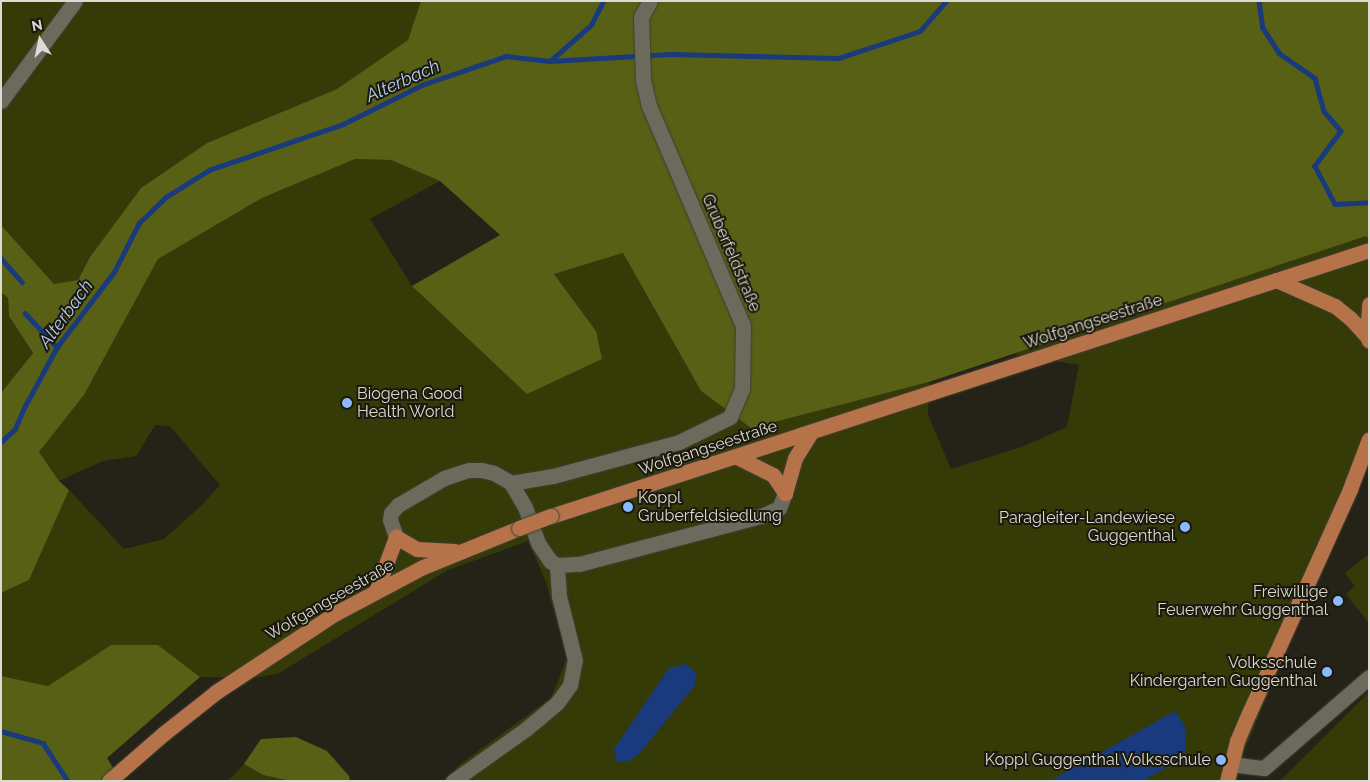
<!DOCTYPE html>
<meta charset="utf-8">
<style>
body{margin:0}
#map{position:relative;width:1370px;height:782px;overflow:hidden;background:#252317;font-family:Raleway,sans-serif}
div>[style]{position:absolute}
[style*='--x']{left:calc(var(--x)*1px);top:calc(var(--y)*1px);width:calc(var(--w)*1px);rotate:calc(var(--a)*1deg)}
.green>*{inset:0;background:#353b07}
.forest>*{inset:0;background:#586016}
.water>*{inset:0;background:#193a7c}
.stream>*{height:4.5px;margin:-2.25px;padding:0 2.25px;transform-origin:2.25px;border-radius:2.25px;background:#193a7c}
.roads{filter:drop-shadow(0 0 1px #3f3e35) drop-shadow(0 0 1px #3f3e35)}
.minor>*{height:15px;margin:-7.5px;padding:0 7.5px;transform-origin:7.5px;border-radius:7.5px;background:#6c6a5c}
.major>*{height:15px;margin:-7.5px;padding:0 7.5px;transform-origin:7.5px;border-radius:7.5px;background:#b6734a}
.bridges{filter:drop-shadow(0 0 1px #3f3e35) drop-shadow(0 0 1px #3f3e35)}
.major-bridge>*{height:15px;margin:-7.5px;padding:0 7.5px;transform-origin:7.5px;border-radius:7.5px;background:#b6734a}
.dots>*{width:14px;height:14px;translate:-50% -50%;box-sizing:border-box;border:2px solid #1b190e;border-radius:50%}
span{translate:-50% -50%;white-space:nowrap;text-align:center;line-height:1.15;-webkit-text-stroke:4px #1b190e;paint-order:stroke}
.street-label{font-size:16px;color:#dcdbd3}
.poi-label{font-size:16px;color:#dcdbd3}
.left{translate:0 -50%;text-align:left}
.right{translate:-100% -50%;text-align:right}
.water-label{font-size:18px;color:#b7cdf4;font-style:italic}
.frame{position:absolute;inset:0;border:2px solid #dcdbd3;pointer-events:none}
.north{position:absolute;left:15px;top:15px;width:50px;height:50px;-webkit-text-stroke:4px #1b190e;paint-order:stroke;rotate:349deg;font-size:14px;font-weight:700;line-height:20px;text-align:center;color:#dcdbd3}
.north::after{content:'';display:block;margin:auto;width:18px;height:22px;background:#dcdbd3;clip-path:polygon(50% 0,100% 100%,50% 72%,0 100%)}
</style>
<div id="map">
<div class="green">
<div style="clip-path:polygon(1px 1px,421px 1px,408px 40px,337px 89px,207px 143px,141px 188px,90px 257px,78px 280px,54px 284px,1px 225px)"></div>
<div style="clip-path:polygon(355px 159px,391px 160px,440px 181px,370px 219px,412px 286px,596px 331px,554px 274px,623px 253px,701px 391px,751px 428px,929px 382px,928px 415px,951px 469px,1024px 446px,1067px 427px,1079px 365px,1014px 354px,1366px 236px,1369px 239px,1369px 450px,1245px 749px,1237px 781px,447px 781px,459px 765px,551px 698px,567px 658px,546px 582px,528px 541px,448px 570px,279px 673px,254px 678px,200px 677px,158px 645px,111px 645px,48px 686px,1px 676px,1px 593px,29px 580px,69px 490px,124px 549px,164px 539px,201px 506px,220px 485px,170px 426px,155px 425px,136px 456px,103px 461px,59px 481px,39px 452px,84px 395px,158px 259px,262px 198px)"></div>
<div style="clip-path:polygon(1px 292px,8px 298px,9px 316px,33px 353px,1px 393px)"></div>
<div style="clip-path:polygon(1369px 554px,1369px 623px,1346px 594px,1355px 586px,1345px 573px)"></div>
<div style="clip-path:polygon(1369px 692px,1369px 781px,1280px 781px)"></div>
<div style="clip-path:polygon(244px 764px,263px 775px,290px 781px,228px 781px)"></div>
</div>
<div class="forest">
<div style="clip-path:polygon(421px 1px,1369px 1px,1369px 239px,1366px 236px,929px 382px,751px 428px,701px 391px,623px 253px,554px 274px,596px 331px,602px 359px,527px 394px,412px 286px,500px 235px,440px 181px,391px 160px,355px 159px,262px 198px,158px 259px,84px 395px,39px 452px,59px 481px,69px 490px,29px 580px,1px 593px,1px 393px,33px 353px,9px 316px,8px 298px,1px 292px,1px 225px,54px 284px,78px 280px,90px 257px,141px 188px,207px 143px,337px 89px,408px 40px)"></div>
<div style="clip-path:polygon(111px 645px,158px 645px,200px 677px,107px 758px,121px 781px,1px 781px,1px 676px,48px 686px)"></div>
<div style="clip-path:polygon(296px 737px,327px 751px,349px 776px,350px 781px,290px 781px,263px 775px,244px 764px,261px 739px)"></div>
</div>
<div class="water">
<div style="clip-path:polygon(686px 664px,696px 673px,695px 685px,639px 754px,627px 762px,616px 761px,614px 749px,669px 668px)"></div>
<div style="clip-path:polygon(1175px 711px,1185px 726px,1186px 751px,1179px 761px,1142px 781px,1050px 781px)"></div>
</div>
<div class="stream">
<div style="--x:1259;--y:1;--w:27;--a:82"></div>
<div style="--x:1263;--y:28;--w:30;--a:57"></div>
<div style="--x:1279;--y:53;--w:44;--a:34.8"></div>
<div style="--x:1315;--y:78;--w:34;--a:75"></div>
<div style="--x:1324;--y:111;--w:26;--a:50"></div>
<div style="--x:1341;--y:131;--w:44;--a:126.6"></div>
<div style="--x:1315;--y:166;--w:43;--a:62.2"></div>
<div style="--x:1335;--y:204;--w:34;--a:-3"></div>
<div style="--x:550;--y:61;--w:55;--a:-41.3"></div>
<div style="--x:591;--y:25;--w:27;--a:-63"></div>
<div style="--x:1;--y:258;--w:32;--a:49"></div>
<div style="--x:25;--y:313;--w:47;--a:46.7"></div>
<div style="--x:1;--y:442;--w:19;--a:-43"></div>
<div style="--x:15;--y:429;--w:25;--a:-67"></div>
<div style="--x:25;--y:406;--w:67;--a:-61.5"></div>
<div style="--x:57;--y:347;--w:94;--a:-52.8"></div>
<div style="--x:114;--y:272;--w:55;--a:-63"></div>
<div style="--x:139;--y:223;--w:37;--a:-44"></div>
<div style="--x:166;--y:197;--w:51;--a:-32.1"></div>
<div style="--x:209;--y:170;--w:142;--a:-18.9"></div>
<div style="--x:343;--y:124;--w:88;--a:-26.3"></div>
<div style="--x:422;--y:85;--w:89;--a:-19"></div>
<div style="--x:506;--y:56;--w:43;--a:6.6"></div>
<div style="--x:549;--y:61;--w:122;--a:-3.3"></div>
<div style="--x:671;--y:54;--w:168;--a:1.4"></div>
<div style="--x:839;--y:58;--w:85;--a:-18.4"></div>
<div style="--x:920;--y:31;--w:40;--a:-49"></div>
<div style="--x:1;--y:731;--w:44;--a:15.9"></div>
<div style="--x:43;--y:743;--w:45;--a:56.7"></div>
</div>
<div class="roads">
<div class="minor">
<div style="--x:1;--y:101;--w:124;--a:-53.5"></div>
<div style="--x:511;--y:483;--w:43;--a:-9.5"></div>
<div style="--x:553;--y:476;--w:131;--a:-15.1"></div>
<div style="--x:679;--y:442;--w:57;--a:-26.1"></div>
<div style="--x:730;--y:417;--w:30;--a:-67"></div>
<div style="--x:742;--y:389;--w:63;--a:-89.1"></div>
<div style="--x:743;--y:326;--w:239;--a:-113.1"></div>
<div style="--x:649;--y:106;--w:28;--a:-103"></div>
<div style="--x:643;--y:79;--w:62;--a:-91.8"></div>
<div style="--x:641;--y:17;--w:18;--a:-61"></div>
<div style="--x:396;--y:537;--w:18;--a:-109"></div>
<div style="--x:390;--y:520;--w:7;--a:-82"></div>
<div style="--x:391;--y:513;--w:11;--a:-49"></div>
<div style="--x:398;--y:505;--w:53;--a:-30.4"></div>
<div style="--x:444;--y:478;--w:26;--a:-18"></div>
<div style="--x:469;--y:470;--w:12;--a:0"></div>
<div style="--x:481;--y:470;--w:13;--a:13"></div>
<div style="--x:494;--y:473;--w:20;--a:30"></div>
<div style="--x:511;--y:483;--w:28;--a:60"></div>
<div style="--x:525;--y:507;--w:38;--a:70"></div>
<div style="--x:538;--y:543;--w:22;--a:56"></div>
<div style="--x:550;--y:561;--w:8;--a:30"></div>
<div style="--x:557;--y:565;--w:22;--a:-3"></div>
<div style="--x:579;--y:564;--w:188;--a:-14.8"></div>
<div style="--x:761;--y:516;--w:20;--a:-24"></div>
<div style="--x:779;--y:508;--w:16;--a:-68"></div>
<div style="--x:1230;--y:764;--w:34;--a:7"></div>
<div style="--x:1264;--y:768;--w:139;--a:-40.9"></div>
<div style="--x:453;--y:781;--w:90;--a:-35.5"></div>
<div style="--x:526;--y:729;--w:40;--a:-40"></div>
<div style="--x:557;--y:703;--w:22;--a:-54"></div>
<div style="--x:570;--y:685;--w:25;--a:-79"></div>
<div style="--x:575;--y:660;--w:66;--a:-104"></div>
<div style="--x:559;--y:596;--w:31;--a:-94"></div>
</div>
<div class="major">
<div style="--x:1276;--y:280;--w:64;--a:23.8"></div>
<div style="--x:1335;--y:306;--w:19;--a:39"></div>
<div style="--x:1350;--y:318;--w:25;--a:47"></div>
<div style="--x:1367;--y:336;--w:5;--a:68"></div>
<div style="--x:1367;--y:336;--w:32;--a:-86"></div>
<div style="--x:737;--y:457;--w:40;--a:26.6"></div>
<div style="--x:773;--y:475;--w:22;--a:56"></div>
<div style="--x:785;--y:493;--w:36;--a:-74"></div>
<div style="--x:795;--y:458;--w:31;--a:-58"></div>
<div style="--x:551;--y:516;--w:860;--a:-18.01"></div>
<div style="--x:376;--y:591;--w:58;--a:-69.7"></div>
<div style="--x:396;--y:537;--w:24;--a:30"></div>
<div style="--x:417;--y:549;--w:38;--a:3"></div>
<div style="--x:109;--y:781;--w:72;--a:-41"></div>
<div style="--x:163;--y:734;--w:68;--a:-38.4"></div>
<div style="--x:216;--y:692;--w:144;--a:-33.4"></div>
<div style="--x:336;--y:613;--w:98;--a:-27.9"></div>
<div style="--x:423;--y:567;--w:104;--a:-22.1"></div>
<div style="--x:1227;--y:781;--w:41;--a:-76"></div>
<div style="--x:1237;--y:741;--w:30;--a:-67"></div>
<div style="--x:1249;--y:713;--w:246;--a:-65.7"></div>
<div style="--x:1350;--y:489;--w:53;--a:-69.2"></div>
</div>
</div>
<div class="bridges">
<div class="major-bridge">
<div style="--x:519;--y:528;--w:34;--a:-21"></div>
</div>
</div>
<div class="dots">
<div style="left:347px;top:403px;background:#8bb9fc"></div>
<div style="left:628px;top:507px;background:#8bb9fc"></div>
<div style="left:1185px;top:527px;background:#8bb9fc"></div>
<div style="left:1338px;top:601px;background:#8bb9fc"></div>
<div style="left:1327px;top:672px;background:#8bb9fc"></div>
<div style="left:1221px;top:760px;background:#8bb9fc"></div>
</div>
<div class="street-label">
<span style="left:731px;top:253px;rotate:67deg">Gruberfeldstraße</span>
<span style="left:1093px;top:322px;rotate:-18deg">Wolfgangseestraße</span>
<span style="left:708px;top:448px;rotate:-18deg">Wolfgangseestraße</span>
<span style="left:330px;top:600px;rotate:-30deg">Wolfgangseestraße</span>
</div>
<div class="poi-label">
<span class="left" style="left:357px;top:403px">Biogena Good<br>Health World</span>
<span class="left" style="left:638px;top:507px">Koppl<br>Gruberfeldsiedlung</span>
<span class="right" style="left:1175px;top:527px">Paragleiter-Landewiese<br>Guggenthal</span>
<span class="right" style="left:1328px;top:601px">Freiwillige<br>Feuerwehr Guggenthal</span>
<span class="right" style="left:1317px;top:672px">Volksschule<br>Kindergarten Guggenthal</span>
<span class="right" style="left:1211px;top:760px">Koppl Guggenthal Volksschule</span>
</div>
<div class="water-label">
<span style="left:403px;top:81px;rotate:-24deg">Alterbach</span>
<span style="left:66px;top:314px;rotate:-54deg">Alterbach</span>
</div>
<div class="frame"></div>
<div class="north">N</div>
</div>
